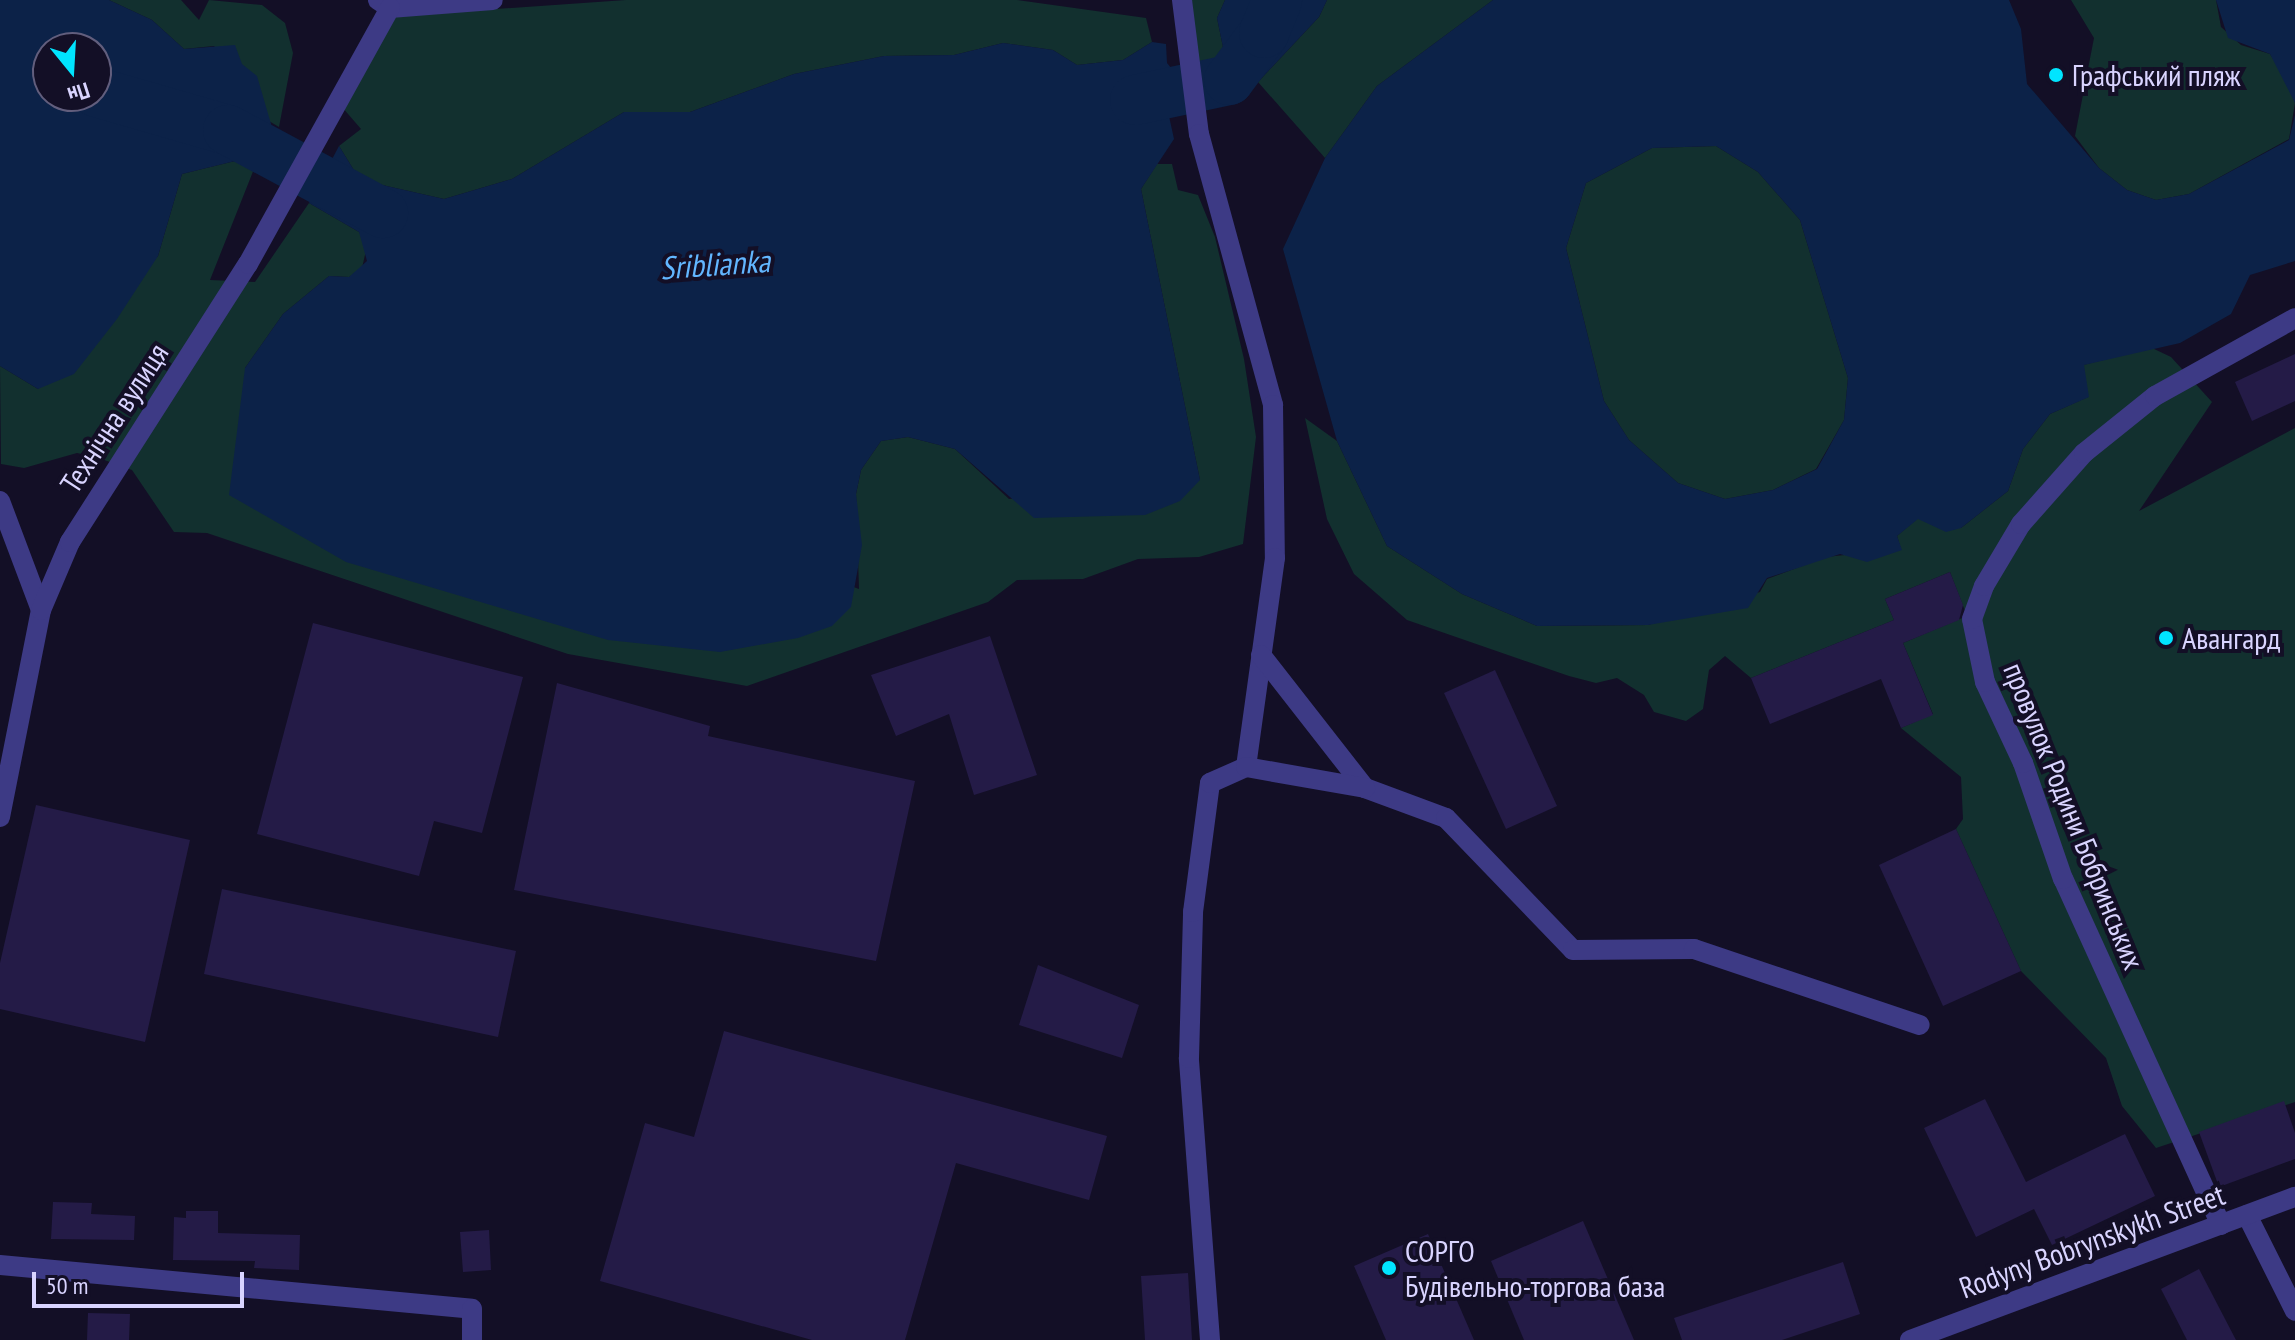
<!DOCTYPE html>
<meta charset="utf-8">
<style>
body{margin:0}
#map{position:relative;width:2295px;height:1340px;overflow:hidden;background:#130f26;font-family:"PT Sans Narrow",sans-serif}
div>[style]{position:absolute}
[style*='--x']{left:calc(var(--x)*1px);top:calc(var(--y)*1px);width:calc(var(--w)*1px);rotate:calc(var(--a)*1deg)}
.green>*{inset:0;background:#12302f}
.water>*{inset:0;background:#0c2248}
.river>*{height:50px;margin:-25px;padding:0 25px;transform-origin:25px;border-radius:25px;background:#0c2248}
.building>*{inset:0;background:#241b47}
.street>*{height:20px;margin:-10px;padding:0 10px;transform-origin:10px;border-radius:10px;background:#3d3a85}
.dots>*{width:22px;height:22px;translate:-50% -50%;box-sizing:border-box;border:4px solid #130f26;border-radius:50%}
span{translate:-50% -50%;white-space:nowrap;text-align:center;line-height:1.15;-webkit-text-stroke:8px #130f26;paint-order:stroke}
.poi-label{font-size:30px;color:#d9d4ff}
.left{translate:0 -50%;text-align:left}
.street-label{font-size:30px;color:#d9d4ff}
.water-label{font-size:32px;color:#62b6ff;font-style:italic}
.north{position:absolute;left:32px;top:32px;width:80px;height:80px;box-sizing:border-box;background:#130f26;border:2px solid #625e7d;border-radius:50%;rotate:162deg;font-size:22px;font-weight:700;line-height:32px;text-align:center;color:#d9d4ff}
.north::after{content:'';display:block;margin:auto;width:28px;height:36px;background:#00e5ff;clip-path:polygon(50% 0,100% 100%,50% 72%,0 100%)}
.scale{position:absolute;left:32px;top:1272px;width:212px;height:36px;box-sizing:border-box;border:4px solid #d9d4ff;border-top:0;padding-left:10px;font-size:24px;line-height:28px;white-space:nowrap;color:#d9d4ff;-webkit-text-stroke:6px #130f26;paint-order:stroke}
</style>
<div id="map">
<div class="green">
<div style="clip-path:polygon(109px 0,181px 0,199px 20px,209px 0,262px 5px,285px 23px,293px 53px,279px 127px,264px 118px,261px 99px,214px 46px,184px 49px,152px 20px)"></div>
<div style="clip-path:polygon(626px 0,1017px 0,1146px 18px,1152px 42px,1123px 60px,1077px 65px,1053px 50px,1003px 43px,954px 55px,884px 56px,794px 74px,690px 112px,624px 112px,512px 179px,444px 199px,360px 180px,339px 146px,361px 129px,342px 107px,396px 16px)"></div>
<div style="clip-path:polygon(1192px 0,1225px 0,1217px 18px,1224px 52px,1215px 71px,1193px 59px)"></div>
<div style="clip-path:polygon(1327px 0,1493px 0,1377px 86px,1325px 158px,1258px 82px,1319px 17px)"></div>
<div style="clip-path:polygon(2071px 0,2216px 0,2221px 27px,2241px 45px,2270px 54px,2286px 79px,2295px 103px,2289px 139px,2189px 194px,2156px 200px,2127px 190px,2099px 168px,2075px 136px,2094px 38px)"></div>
<div style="clip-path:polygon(1716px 146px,1758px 172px,1800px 220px,1848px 378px,1844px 420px,1816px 469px,1773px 490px,1725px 499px,1678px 483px,1629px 440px,1604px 401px,1566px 248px,1586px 183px,1652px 148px)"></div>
<div style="clip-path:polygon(243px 159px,254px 169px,210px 280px,255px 282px,309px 203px,359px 232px,367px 246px,362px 268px,349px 277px,329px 276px,283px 314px,245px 368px,859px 589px,856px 494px,861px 470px,881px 441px,908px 437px,955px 449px,1009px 499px,1200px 480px,1141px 189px,1157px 164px,1172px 164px,1178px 190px,1198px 195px,1215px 237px,1244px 359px,1256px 437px,1243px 544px,1199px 557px,1138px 559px,1083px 579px,1017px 580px,988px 602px,747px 686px,568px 654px,207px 533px,174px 532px,132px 470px,96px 457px,77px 453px,24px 468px,1px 464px,0 366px,38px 389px,158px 256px,182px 174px)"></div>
<div style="clip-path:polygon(2152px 348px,2171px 357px,2212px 402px,2139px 511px,2295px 428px,2295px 1102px,2156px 1148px,2122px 1106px,2106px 1058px,2021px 971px,1956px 829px,1963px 819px,1961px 777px,1901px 728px,1933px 714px,1903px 643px,1967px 616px,1950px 572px,1885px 599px,1894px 620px,1751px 678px,1725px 656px,1709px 670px,1703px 709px,1686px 721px,1654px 712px,1644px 695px,1617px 678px,1596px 683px,1569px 676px,1407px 620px,1354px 574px,1327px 519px,1305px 418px,1337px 441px,1387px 546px,1462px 594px,1537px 626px,1648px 625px,1760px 592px,1767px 579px,1826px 557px,1901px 549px,1897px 536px,1918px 518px,1961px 528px,2008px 491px,2023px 449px,2050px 414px,2088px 397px,2083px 365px)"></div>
</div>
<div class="water">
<div style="clip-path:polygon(evenodd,0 0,109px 0,152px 20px,184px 49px,235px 45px,242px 64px,257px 76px,276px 141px,254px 169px,243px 159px,182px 174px,158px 256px,117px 319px,74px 374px,38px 389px,0 366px,0 0,48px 48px,96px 48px,96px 96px,48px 96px,48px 48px)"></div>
<div style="clip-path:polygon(1225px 0,1327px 0,1319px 17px,1258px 82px,1215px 71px,1224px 52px,1217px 18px)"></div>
<div style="clip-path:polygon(evenodd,1493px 0,2009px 0,2021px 29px,2027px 84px,2099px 168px,2127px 190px,2156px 200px,2189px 194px,2289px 140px,2295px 115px,2295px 261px,2250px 275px,2231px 314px,2180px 343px,2084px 365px,2089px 397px,2050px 414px,2023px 449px,2008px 491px,1961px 528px,1946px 532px,1918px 519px,1897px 536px,1902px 550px,1867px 562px,1840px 554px,1767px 578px,1748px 608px,1648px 625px,1537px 626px,1462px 594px,1387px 546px,1337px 441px,1283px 249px,1325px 158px,1377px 86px,1493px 0,1716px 146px,1758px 172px,1800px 220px,1848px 378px,1844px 420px,1817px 469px,1773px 490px,1725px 499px,1678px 483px,1629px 440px,1604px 401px,1566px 248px,1586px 183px,1652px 148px,1716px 146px)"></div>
<div style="clip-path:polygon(2216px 0,2295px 0,2295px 103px,2270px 54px,2228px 38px)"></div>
<div style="clip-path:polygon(1152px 42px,1166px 44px,1167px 63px,1182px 81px,1185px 100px,1169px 116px,1174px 139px,1141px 189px,1200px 480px,1180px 501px,1145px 515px,1034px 518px,955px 449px,908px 437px,881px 441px,861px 470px,856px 494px,862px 545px,851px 607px,832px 626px,798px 638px,720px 652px,608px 640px,346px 562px,229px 495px,245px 368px,283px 314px,329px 276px,349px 277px,367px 261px,359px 232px,309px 203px,339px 146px,360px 180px,444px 199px,512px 179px,624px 112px,690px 112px,794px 74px,884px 56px,954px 55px,1003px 43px,1053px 50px,1077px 65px,1123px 60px)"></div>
</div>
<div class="river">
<div style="--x:96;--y:92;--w:137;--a:16.1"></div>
<div style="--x:228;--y:130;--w:176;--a:28.2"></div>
<div style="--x:1135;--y:100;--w:96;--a:-12"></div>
<div style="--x:1229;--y:80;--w:59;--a:-53.3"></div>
<div style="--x:1264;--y:33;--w:35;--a:-68"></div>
</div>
<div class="building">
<div style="clip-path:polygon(2295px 354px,2295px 401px,2252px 421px,2235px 382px)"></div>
<div style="clip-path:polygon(1950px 572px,1963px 605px,1959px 620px,1903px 643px,1933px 715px,1901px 728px,1881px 679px,1770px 724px,1751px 678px,1894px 620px,1885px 599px)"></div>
<div style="clip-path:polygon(313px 623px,523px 677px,482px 833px,434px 821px,419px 876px,257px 834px)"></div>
<div style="clip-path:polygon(990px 636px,1037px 775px,974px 795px,949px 714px,896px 736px,871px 675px)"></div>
<div style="clip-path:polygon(1495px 670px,1557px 806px,1506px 829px,1444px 693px)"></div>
<div style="clip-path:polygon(557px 683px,710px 726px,708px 736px,915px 781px,876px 961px,514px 890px)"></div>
<div style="clip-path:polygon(36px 805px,190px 840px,145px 1042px,0 1009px,0 963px)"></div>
<div style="clip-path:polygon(1956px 829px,2021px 971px,1943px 1006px,1879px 865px)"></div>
<div style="clip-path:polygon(222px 889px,516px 951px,498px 1037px,204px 974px)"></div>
<div style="clip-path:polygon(1038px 965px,1139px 1005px,1122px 1058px,1019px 1025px)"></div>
<div style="clip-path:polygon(724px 1031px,1107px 1136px,1089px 1200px,956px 1163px,905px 1340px,812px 1340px,600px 1281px,645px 1123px,694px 1137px)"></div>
<div style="clip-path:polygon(1985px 1099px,2026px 1182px,2125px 1134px,2155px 1196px,2052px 1245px,2034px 1209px,1976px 1237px,1924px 1128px)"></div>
<div style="clip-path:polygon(2284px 1101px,2295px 1133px,2295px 1159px,2219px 1187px,2199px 1132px)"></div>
<div style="clip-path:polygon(53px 1202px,92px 1203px,91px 1214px,135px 1216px,134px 1240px,51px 1239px)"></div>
<div style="clip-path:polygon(186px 1211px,218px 1211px,218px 1233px,300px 1235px,299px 1270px,254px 1268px,255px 1261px,173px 1260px,174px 1217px,186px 1218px)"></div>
<div style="clip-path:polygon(1583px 1221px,1634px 1340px,1524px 1340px,1491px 1261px)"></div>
<div style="clip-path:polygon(489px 1230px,491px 1270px,463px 1272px,460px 1232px)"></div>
<div style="clip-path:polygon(1428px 1234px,1474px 1340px,1386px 1340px,1354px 1266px)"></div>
<div style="clip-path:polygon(1843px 1262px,1860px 1314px,1782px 1340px,1682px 1340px,1674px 1318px)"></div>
<div style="clip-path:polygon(2199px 1269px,2236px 1340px,2187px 1340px,2161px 1289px)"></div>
<div style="clip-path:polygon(1188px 1273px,1192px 1340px,1145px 1340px,1141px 1276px)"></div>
<div style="clip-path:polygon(88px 1313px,130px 1314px,129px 1340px,87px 1340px)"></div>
</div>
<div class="street">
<div style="--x:378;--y:0;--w:14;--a:34"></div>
<div style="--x:390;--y:8;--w:103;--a:-4.4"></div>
<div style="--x:1182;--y:0;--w:135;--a:82.8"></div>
<div style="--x:1199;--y:134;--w:281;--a:74.7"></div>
<div style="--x:1273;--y:405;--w:153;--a:89.3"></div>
<div style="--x:1275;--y:558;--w:211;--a:97.9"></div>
<div style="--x:0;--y:501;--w:116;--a:69.4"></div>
<div style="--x:1261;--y:655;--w:169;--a:52"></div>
<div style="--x:1365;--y:788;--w:86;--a:20.3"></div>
<div style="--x:1446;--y:818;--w:183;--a:46.1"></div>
<div style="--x:1573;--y:950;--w:121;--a:-0.5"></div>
<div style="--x:1694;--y:949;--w:238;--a:18.6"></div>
<div style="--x:0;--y:817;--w:211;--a:-78.8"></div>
<div style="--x:41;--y:610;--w:74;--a:-66.9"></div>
<div style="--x:70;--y:542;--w:330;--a:-57.4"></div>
<div style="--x:248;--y:264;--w:293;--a:-61"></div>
<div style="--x:2247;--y:1215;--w:107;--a:63.4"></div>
<div style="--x:2221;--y:1225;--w:380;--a:-114.5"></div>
<div style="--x:2063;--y:879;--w:123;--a:-109"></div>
<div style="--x:2023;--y:763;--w:89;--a:-115.1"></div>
<div style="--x:1985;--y:682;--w:64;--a:-101.7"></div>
<div style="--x:1972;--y:619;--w:35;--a:-70"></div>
<div style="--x:1984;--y:586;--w:72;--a:-59.2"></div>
<div style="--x:2021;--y:524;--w:95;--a:-48.4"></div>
<div style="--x:2084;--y:453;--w:91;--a:-38.8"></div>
<div style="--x:2155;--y:396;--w:160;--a:-29.1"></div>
<div style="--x:0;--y:1265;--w:474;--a:5.3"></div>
<div style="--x:472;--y:1309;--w:31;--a:90"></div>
<div style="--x:1210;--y:1340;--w:283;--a:-94.3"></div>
<div style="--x:1189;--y:1058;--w:146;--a:-88.4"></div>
<div style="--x:1193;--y:912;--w:130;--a:-82.5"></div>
<div style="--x:1210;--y:783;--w:39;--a:-24"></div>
<div style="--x:1246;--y:767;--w:121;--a:10"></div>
<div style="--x:1910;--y:1340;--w:411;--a:-20.4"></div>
</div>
<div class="dots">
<div style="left:2056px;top:75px;background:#00e5ff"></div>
<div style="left:2166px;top:638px;background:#00e5ff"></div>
<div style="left:1389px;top:1268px;background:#00e5ff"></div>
</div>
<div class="poi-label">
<span class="left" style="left:2072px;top:75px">Графський пляж</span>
<span class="left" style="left:2182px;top:638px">Авангард</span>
<span class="left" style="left:1405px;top:1268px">СОРГО<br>Будівельно-торгова база</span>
</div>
<div class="street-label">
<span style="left:114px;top:418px;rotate:-57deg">Технічна вулиця</span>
<span style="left:2074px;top:816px;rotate:68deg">провулок Родини Бобринських</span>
<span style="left:2092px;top:1241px;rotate:-20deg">Rodyny Bobrynskykh Street</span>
</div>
<div class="water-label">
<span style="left:715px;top:264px;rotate:-4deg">Sriblianka</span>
</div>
<div class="north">Пн</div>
<div class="scale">50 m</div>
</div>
